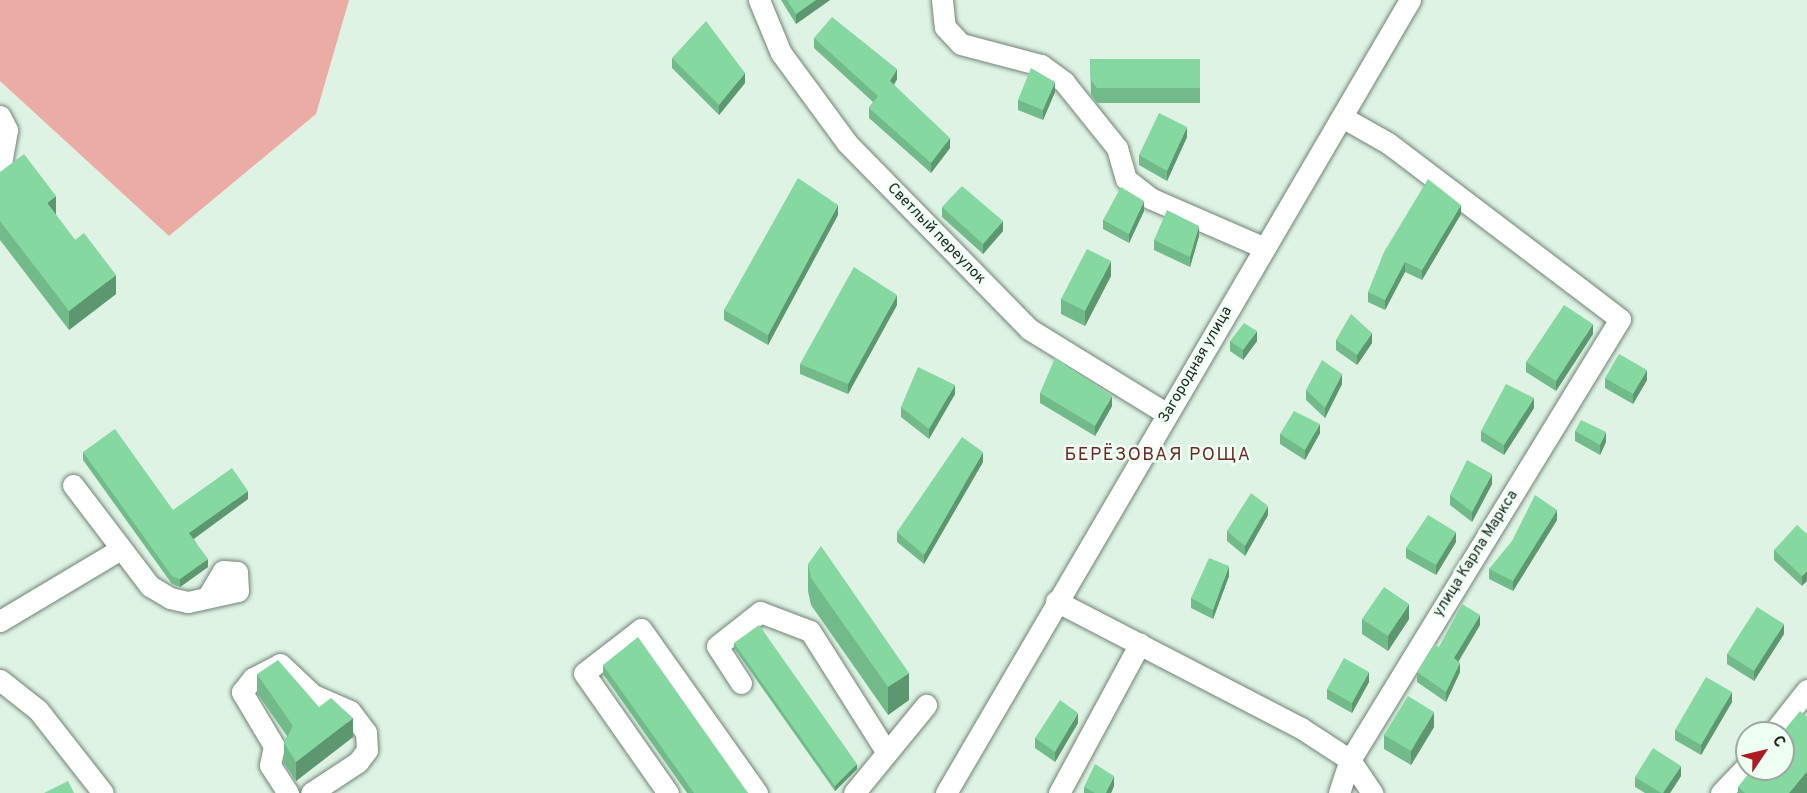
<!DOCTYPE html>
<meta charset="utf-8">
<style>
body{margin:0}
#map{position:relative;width:1807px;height:793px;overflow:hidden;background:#def3e4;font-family:Overpass,sans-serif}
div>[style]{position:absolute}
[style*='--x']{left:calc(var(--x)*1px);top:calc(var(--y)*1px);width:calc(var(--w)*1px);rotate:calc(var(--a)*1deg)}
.green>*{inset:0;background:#ecaca6}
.roads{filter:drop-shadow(0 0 2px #708376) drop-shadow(0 0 2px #708376)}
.minor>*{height:21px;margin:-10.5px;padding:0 10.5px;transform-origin:10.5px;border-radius:10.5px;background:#fff}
.wall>*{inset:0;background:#72ba8a}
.shaded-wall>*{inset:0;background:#5c9770}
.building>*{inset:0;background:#84d8a0}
span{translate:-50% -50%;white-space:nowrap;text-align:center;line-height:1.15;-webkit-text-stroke:5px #eefff3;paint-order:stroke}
.street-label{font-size:15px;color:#212823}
.quarter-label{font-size:18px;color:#6c2624;letter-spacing:1.5px}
.north{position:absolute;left:1735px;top:721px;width:60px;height:60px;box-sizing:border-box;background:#eefff3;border:2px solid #9ca9a0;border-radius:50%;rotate:55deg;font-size:16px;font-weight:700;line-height:24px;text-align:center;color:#212823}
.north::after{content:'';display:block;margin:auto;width:21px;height:27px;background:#ae1b23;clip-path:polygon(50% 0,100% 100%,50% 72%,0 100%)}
</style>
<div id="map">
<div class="green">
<div style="clip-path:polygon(0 0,349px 0,316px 114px,169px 236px,0 81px)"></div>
</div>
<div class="roads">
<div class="minor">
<div style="--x:759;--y:0;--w:57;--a:67.5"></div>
<div style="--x:781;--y:53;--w:112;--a:53.7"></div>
<div style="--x:847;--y:143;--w:260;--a:45.6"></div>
<div style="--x:1029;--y:329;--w:162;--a:31.6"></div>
<div style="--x:942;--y:0;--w:27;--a:84"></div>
<div style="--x:945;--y:27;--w:23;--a:47"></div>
<div style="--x:961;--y:44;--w:83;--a:14.7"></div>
<div style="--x:1041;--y:65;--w:29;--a:36"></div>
<div style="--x:1064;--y:82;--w:85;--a:51.2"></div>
<div style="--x:1117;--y:148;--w:32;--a:74"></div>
<div style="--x:1126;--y:179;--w:31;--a:38"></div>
<div style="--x:1150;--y:198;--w:125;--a:23.5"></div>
<div style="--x:0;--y:116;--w:16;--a:63"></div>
<div style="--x:7;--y:130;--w:39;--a:100"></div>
<div style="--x:73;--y:485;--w:127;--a:52.7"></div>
<div style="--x:150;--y:586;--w:23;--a:31"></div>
<div style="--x:170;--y:598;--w:18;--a:13"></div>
<div style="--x:188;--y:602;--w:51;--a:-12.4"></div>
<div style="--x:238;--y:591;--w:19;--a:-93"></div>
<div style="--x:237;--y:572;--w:14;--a:-176"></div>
<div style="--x:223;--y:571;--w:29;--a:121"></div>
<div style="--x:1056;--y:601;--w:276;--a:27.4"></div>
<div style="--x:1301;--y:728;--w:59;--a:33.1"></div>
<div style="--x:1350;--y:760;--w:40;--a:56"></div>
<div style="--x:0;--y:621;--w:139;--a:-30.8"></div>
<div style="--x:0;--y:680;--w:48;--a:38.3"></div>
<div style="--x:38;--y:710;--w:105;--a:51.9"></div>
<div style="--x:741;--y:683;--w:44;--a:-123"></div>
<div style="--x:717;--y:646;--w:55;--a:-38.3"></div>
<div style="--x:760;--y:612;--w:53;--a:20.8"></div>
<div style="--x:810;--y:631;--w:144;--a:57.7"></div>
<div style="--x:1773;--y:733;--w:55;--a:-51.7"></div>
<div style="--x:288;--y:793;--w:33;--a:-123"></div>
<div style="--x:270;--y:765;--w:19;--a:-78"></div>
<div style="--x:274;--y:746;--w:63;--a:-120.7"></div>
<div style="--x:242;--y:692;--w:18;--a:-52"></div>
<div style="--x:253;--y:678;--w:30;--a:-27"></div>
<div style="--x:280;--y:664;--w:45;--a:43.2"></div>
<div style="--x:313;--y:695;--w:40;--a:23.4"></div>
<div style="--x:350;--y:711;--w:26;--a:53"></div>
<div style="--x:366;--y:732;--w:18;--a:87"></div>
<div style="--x:367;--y:750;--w:15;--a:127"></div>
<div style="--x:358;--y:762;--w:56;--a:146.6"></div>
<div style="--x:668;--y:793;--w:146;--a:-125"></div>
<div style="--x:584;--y:673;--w:72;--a:-37.7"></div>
<div style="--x:641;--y:629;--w:201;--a:54.7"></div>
<div style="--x:854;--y:793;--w:114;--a:-50.7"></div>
<div style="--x:946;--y:793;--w:919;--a:-59.67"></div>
<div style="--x:1059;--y:793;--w:170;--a:-61.6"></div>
<div style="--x:1339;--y:793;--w:35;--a:-72"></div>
<div style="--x:1350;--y:760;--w:517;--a:-58.52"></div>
<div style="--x:1620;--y:319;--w:291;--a:-142.8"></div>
<div style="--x:1388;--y:143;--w:53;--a:-150.5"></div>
<div style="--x:1721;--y:793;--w:37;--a:-46"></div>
</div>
</div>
<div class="wall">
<div style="clip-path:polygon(781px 0,830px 0,796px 24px)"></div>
<div style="clip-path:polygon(814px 38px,897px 79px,894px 85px,950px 148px,931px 173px,869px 118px,869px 108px,873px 102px,814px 48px)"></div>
<div style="clip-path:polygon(672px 58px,745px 83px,719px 115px,672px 68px)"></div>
<div style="clip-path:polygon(1090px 59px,1200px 59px,1200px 103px,1097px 103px,1091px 95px)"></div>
<div style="clip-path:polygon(1055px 92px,1043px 120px,1018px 110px,1018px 100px)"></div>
<div style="clip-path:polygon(1187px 137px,1167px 181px,1139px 165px,1139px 155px)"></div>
<div style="clip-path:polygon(0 172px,56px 215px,116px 294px,69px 330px,0 240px)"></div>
<div style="clip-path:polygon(942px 207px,1003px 231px,983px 254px,942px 217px)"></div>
<div style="clip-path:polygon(1144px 211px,1129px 243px,1103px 229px,1103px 220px)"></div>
<div style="clip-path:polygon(1461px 214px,1422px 280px,1405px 272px,1385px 310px,1368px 302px,1368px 292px)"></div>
<div style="clip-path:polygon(838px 215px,768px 345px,724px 320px,724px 310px)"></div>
<div style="clip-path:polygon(1199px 236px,1190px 267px,1154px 250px,1154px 240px)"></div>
<div style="clip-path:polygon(1111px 276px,1085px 326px,1061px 314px,1061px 299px)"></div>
<div style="clip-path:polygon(897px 305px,848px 394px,800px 374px,800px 364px)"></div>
<div style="clip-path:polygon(1593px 334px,1556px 391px,1526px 372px,1526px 362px)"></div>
<div style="clip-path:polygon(1336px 340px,1372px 343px,1357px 365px,1336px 350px)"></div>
<div style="clip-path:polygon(1230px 341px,1257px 341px,1243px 360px,1230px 351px)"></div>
<div style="clip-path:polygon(1605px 378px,1647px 380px,1633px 404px,1605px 388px)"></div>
<div style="clip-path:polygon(1342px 384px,1325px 418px,1306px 400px,1306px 390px)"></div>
<div style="clip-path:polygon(1040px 393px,1112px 406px,1095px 436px,1040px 403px)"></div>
<div style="clip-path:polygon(955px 394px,929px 439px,901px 417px,901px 407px)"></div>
<div style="clip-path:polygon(1534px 408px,1504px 455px,1481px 441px,1481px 431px)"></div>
<div style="clip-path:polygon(1575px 431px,1606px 442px,1600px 455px,1575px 441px)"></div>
<div style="clip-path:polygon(1320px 433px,1305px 460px,1280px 444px,1280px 434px)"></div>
<div style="clip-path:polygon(83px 452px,173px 510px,248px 499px,194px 539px,208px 567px,180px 587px,172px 584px,83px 460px)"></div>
<div style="clip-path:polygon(983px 462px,924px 564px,897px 542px,897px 532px)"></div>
<div style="clip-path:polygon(1492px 484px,1472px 522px,1450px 505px,1450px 495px)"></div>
<div style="clip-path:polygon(1268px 515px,1245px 556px,1227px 541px,1227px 531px)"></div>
<div style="clip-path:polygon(1557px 520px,1513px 591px,1489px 579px,1489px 569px)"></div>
<div style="clip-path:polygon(1807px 534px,1802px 586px,1774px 560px,1774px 550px)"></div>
<div style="clip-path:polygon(1456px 542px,1436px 575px,1406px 558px,1406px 548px)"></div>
<div style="clip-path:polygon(808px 564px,909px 700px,888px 715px,811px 605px,808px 591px)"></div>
<div style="clip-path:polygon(1229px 576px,1213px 619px,1191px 608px,1191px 598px)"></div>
<div style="clip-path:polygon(1362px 619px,1409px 619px,1388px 651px,1362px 634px)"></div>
<div style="clip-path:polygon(1480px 625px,1459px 661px,1460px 672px,1446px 702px,1417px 682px,1417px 672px,1439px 647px)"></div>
<div style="clip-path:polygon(1784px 634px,1754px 681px,1727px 664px,1727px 654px)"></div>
<div style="clip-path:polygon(734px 643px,857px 769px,835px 791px,734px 648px)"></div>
<div style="clip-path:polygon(603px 665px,748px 793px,687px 793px,603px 674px)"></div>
<div style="clip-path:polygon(257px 674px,319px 707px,353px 737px,296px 781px,284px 763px,284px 743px,287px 736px,257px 693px)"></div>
<div style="clip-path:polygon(1369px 682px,1352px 713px,1327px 699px,1327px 689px)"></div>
<div style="clip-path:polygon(1732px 702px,1701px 755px,1675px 740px,1675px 730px)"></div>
<div style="clip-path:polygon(1078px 723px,1055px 762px,1035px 748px,1035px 738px)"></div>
<div style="clip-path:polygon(1434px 727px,1411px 765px,1384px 749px,1384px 735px)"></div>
<div style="clip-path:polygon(1681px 776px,1670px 793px,1645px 793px,1635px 787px,1635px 777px)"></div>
<div style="clip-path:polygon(1114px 786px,1111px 793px,1084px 793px,1084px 787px)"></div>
<div style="clip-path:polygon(1738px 787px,1807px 793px,1738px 793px)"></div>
</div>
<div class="shaded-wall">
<div style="clip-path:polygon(816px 0,830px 0,796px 24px,796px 14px)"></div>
<div style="clip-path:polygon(897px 69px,897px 79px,890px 91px,890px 81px)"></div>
<div style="clip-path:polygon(745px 73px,745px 83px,719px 115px,719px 105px)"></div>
<div style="clip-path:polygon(1055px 82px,1055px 92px,1043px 120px,1043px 110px)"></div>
<div style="clip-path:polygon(1187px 127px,1187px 137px,1167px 181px,1167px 171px)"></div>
<div style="clip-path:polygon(950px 138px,950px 148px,931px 173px,931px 163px)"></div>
<div style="clip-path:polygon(56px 196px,56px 215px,47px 203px)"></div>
<div style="clip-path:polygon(1144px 201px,1144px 211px,1129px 243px,1129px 234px)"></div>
<div style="clip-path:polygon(838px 205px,838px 215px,768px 345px,768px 335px)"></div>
<div style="clip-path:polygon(1461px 205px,1461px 214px,1422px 280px,1422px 270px)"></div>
<div style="clip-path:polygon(1003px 221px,1003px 231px,983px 254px,983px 244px)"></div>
<div style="clip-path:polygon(1199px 226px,1199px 236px,1190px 267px,1190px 257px)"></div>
<div style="clip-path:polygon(1111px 261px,1111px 276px,1085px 326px,1085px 311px)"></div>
<div style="clip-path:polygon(1405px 262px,1405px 272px,1385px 310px,1385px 300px)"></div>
<div style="clip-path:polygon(116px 275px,116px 294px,69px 330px,69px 311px)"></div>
<div style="clip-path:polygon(897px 295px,897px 305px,848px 394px,848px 384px)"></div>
<div style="clip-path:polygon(1593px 324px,1593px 334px,1556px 391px,1556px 381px)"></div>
<div style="clip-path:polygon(1257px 331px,1257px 341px,1243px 360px,1243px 350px)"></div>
<div style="clip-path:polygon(1372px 333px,1372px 343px,1357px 365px,1357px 355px)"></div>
<div style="clip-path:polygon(1647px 370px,1647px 380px,1633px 404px,1633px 394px)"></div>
<div style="clip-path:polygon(1342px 374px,1342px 384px,1325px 418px,1325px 408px)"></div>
<div style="clip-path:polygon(955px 385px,955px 394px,929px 439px,929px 429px)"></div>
<div style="clip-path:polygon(1112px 396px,1112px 406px,1095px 436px,1095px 426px)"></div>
<div style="clip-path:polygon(1534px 398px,1534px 408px,1504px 455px,1504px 445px)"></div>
<div style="clip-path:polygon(1320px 424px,1320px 433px,1305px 460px,1305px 450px)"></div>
<div style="clip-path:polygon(1606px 432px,1606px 442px,1600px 455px,1600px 445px)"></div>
<div style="clip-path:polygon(983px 452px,983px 462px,924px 564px,924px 555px)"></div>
<div style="clip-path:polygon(1492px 474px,1492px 484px,1472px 522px,1472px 512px)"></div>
<div style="clip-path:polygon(248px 491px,248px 499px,189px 542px,189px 533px)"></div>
<div style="clip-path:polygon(1268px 506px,1268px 515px,1245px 556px,1245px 546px)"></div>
<div style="clip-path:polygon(1557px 510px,1557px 520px,1513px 591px,1513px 581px)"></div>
<div style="clip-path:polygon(1456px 532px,1456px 542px,1436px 575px,1436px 565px)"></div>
<div style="clip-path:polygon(208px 559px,208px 567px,180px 587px,180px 579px)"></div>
<div style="clip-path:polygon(1229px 566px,1229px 576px,1213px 619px,1213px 610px)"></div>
<div style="clip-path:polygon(1807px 571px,1807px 581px,1802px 586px,1802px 576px)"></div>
<div style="clip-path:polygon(1409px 604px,1409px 619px,1388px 651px,1388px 636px)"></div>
<div style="clip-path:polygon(1480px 615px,1480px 625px,1454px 668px,1454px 658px)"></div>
<div style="clip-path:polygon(1784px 624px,1784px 634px,1754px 681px,1754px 671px)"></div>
<div style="clip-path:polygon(1460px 663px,1460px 672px,1446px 702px,1446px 692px)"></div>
<div style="clip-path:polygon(1369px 672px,1369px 682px,1352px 713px,1352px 703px)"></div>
<div style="clip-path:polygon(909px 673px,909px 700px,888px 715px,888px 687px)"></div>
<div style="clip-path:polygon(1732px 692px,1732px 702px,1701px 755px,1701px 745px)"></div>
<div style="clip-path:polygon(1434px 712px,1434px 727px,1411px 765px,1411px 751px)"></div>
<div style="clip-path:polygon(1078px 713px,1078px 723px,1055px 762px,1055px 752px)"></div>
<div style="clip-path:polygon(353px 718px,353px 737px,296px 781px,296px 762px)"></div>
<div style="clip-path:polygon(857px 764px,857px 769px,835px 791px,835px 786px)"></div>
<div style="clip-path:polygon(1681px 766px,1681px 776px,1670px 793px,1663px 793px)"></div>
<div style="clip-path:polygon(1807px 771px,1807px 793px,1789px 793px)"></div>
<div style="clip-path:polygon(1114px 776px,1114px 786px,1111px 793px,1106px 793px)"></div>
</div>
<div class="building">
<div style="clip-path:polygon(787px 0,816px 0,796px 14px)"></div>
<div style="clip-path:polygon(832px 17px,897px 69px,890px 81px,950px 138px,931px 163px,869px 108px,878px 96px,814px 38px)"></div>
<div style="clip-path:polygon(706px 21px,745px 73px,719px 105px,672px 58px)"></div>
<div style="clip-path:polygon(1090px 59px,1200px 59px,1200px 88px,1097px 88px,1091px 80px)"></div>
<div style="clip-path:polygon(1031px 68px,1055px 82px,1043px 110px,1018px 100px)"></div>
<div style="clip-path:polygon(1159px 113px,1187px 127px,1167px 171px,1139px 155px)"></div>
<div style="clip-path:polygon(24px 154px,56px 196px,47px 203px,75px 240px,84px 233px,116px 275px,69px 311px,0 221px,0 172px)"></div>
<div style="clip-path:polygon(798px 178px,838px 205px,768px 335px,724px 310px)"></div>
<div style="clip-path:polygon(1428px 179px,1461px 205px,1422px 270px,1405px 262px,1385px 300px,1368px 292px,1384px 252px)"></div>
<div style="clip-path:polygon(962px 186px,1003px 221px,983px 244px,942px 207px)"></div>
<div style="clip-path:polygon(1121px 187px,1144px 201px,1129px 234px,1103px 220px)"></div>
<div style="clip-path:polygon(1167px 210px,1199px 226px,1190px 257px,1154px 240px)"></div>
<div style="clip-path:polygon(1087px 249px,1111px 261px,1085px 311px,1061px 299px)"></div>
<div style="clip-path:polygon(854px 267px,897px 295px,848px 384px,800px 364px)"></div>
<div style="clip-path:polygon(1564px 305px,1593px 324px,1556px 381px,1526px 362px)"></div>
<div style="clip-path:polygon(1351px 314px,1372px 333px,1357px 355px,1336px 340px)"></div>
<div style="clip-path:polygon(1244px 323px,1257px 331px,1243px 350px,1230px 341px)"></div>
<div style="clip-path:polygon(1619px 354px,1647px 370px,1633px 394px,1605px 378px)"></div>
<div style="clip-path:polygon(1055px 358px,1112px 396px,1095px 426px,1040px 393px)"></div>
<div style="clip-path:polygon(1322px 360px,1342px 374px,1325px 408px,1306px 390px)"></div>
<div style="clip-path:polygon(918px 367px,955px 385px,929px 429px,901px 407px)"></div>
<div style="clip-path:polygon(1506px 384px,1534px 398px,1504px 445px,1481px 431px)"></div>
<div style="clip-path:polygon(1294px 411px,1320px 424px,1305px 450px,1280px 434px)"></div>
<div style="clip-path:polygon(1581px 420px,1606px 432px,1600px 445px,1575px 431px)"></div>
<div style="clip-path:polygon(115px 429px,173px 510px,232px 468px,248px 491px,189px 533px,208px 559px,180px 579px,172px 576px,83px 452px)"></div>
<div style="clip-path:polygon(962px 437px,983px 452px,924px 555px,897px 532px)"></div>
<div style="clip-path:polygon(1467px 460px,1492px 474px,1472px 512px,1450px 495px)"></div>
<div style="clip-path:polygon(1251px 493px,1268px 506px,1245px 546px,1227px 531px)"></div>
<div style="clip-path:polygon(1535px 495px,1557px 510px,1513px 581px,1489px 569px,1512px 541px)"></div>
<div style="clip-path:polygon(1428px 515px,1456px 532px,1436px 565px,1406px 548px)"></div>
<div style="clip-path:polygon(1797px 525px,1807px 534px,1807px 571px,1802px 576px,1774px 550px)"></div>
<div style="clip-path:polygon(821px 546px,909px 673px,888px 687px,811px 578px,808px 564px)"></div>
<div style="clip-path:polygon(1209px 558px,1229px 566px,1213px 610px,1191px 598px)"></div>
<div style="clip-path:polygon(1384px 587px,1409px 604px,1388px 636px,1362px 619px)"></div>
<div style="clip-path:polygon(1462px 604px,1480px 615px,1454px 658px,1460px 663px,1446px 692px,1417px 672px,1434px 644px,1439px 647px)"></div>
<div style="clip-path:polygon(1757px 607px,1784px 624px,1754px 671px,1727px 654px)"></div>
<div style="clip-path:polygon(759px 625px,857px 764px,835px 786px,734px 643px)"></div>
<div style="clip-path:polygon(638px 637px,748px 793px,694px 793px,603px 665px)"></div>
<div style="clip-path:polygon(1344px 658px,1369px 672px,1352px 703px,1327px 689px)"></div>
<div style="clip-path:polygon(278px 660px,319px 707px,331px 698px,353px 718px,296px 762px,284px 743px,293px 726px,257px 674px)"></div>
<div style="clip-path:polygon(1706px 677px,1732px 692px,1701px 745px,1675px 730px)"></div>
<div style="clip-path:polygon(1408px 696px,1434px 712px,1411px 751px,1384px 735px)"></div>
<div style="clip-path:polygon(1060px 700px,1078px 713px,1055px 752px,1035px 738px)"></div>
<div style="clip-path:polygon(1800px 711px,1807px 717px,1807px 771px,1789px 793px,1745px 793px,1738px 787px,1752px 769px,1783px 769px,1783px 733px,1782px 733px)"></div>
<div style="clip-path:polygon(1653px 748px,1681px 766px,1663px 793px,1661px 793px,1635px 777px)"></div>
<div style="clip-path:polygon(1095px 764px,1114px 776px,1106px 793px,1095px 793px,1084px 787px)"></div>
<div style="clip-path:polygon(68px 781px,74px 793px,44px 793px)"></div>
</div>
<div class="street-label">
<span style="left:936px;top:234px;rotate:46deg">Светлый переулок</span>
<span style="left:1196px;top:365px;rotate:-60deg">Загородная улица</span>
<span style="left:1476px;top:554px;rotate:-58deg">улица Карла Маркса</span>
</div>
<div class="quarter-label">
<span style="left:1158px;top:456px">БЕРЁЗОВАЯ РОЩА</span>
</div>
<div class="north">С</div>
</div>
